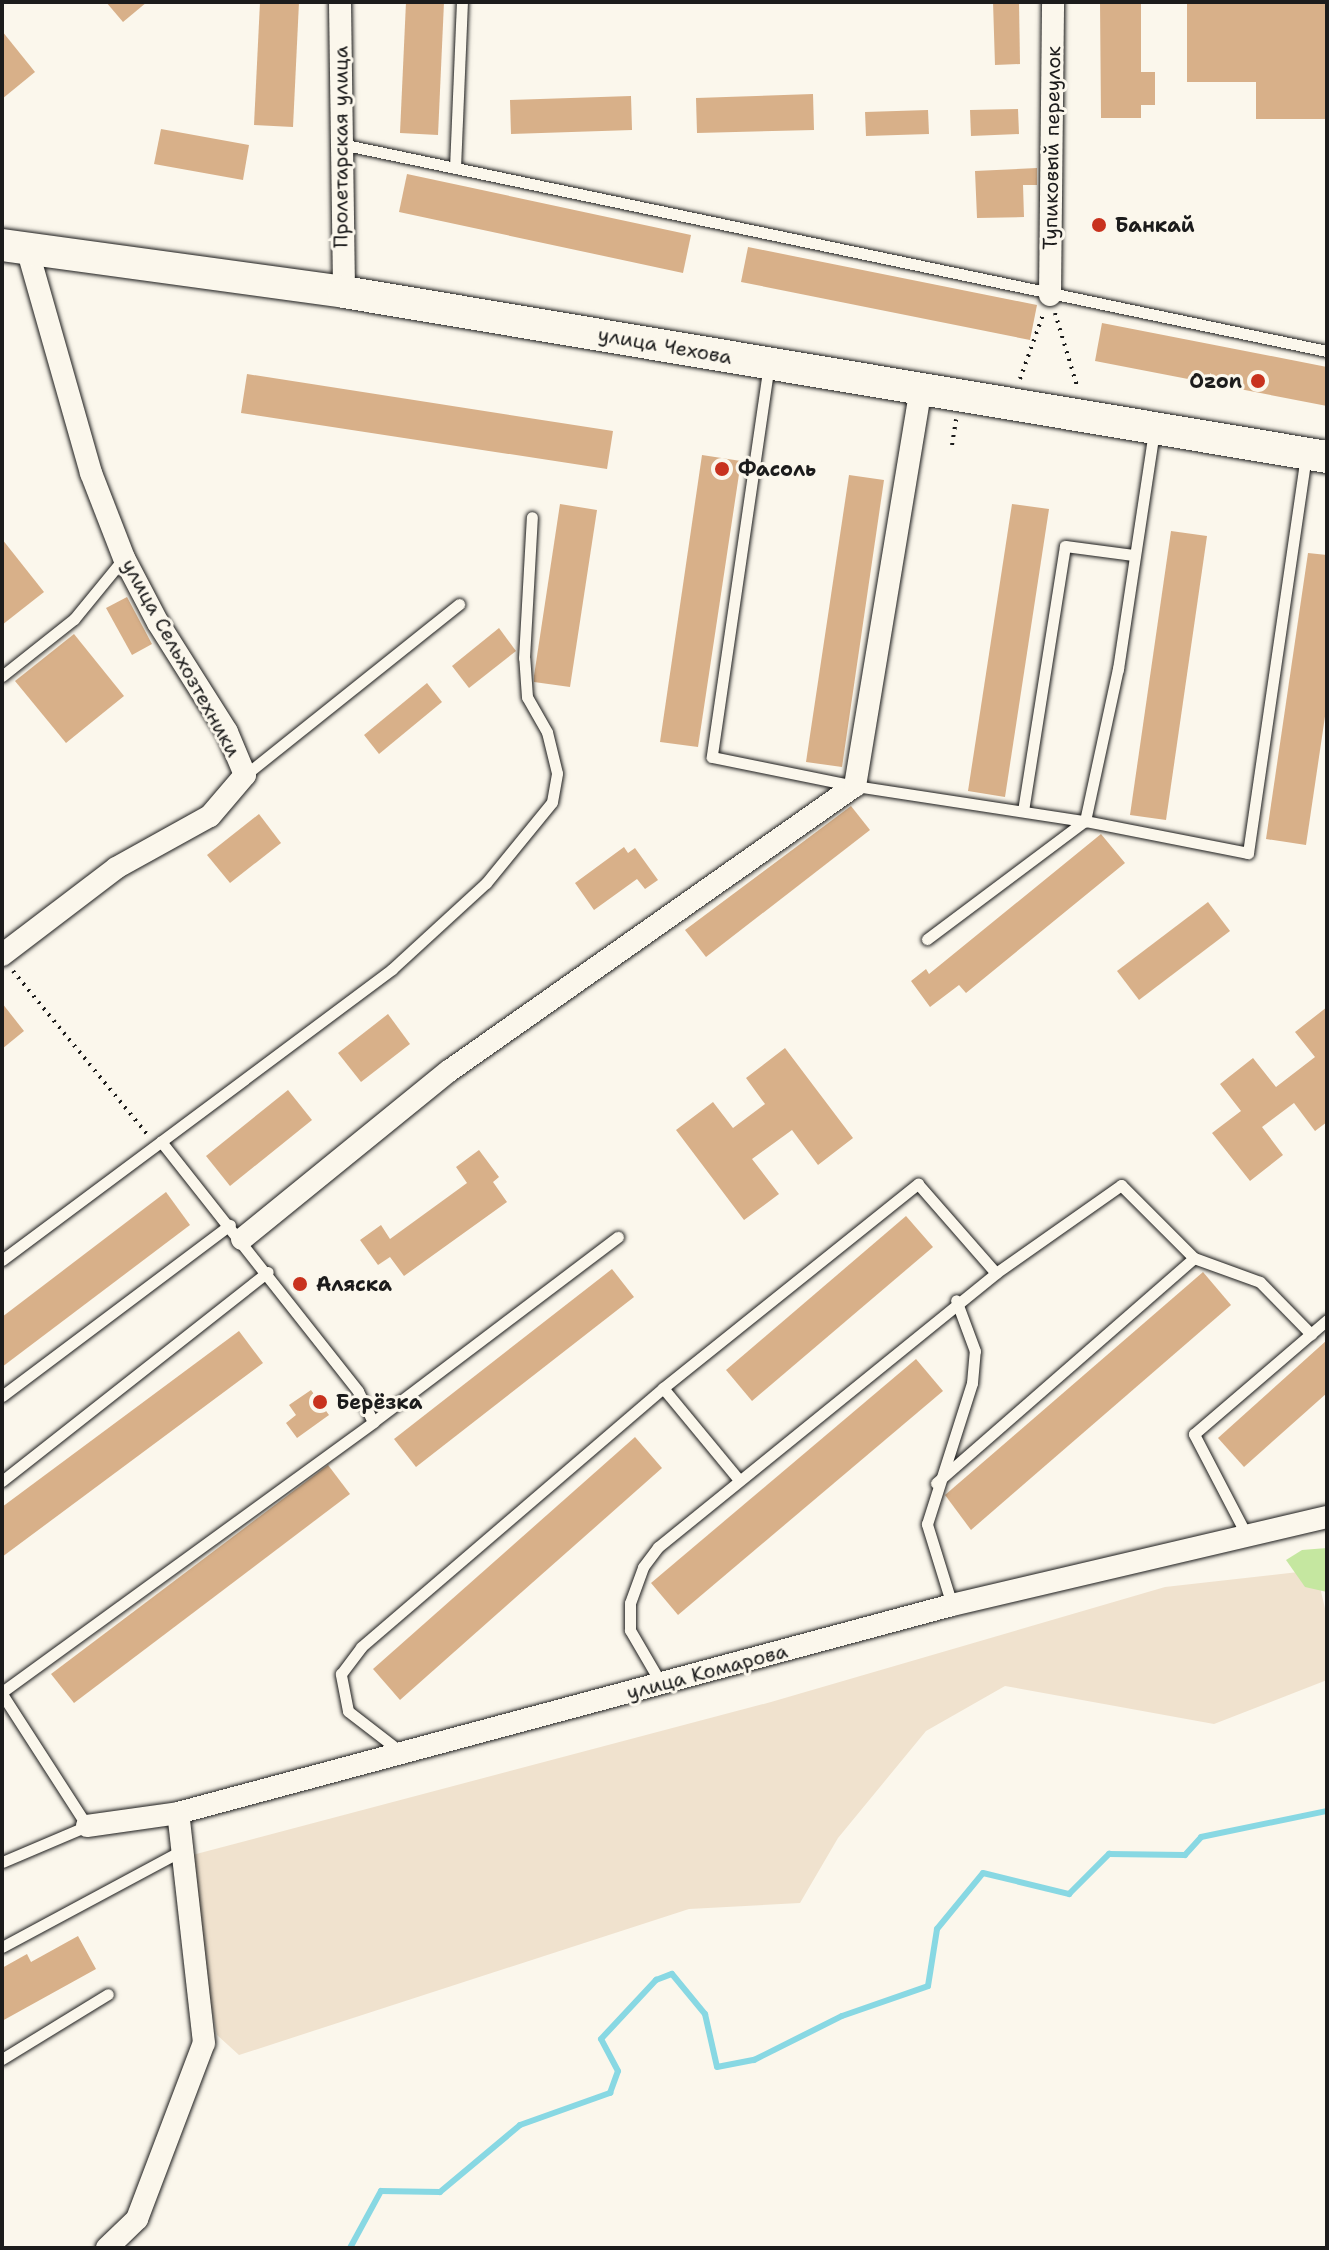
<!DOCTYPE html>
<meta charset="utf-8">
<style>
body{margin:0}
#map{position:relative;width:1329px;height:2250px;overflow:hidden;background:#fbf7ec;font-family:"Shantell Sans",sans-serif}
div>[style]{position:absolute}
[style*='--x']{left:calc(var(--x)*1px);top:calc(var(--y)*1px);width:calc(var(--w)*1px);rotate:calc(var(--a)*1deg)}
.built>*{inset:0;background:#f0e2ce}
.green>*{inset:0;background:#c5e7a0}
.stream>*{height:6px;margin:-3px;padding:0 3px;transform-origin:3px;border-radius:3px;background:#88d8e3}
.building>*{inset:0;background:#d8b089}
.path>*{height:4px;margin-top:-2px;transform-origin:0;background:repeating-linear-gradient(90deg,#1c1c1c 0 2px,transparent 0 8px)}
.roads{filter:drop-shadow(0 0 2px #1c1c1c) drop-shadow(0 0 2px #1c1c1c)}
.service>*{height:11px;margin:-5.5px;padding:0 5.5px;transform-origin:5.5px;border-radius:5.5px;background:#fbf7ec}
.minor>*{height:22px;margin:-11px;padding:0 11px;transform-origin:11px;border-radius:11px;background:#fbf7ec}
.secondary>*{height:32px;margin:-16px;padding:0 16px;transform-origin:16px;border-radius:16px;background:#fbf7ec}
.dots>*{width:22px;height:22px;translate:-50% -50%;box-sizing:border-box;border:4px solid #fbf7ec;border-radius:50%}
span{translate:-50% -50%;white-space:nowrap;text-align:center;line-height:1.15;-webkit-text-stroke:6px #fbf7ec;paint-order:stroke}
.street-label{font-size:20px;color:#1c1c1c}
.poi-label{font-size:20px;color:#1c1c1c;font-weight:700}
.left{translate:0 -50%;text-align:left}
.right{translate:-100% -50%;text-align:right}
.frame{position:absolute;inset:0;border:4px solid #1c1c1c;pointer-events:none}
</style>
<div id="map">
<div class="built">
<div style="clip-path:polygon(1316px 1570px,1327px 1617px,1327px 1680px,1214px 1724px,1005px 1686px,926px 1731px,838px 1838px,800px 1903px,689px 1909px,239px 2055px,217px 2035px,181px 1858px,771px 1702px,1165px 1587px)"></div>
</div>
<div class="green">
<div style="clip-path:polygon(1327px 1548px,1327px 1592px,1305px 1587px,1286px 1560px,1302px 1550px)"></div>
</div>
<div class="stream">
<div style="--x:350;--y:2248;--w:65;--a:-61.5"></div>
<div style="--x:381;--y:2191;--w:59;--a:1"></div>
<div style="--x:440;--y:2192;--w:104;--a:-39.9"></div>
<div style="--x:520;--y:2125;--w:96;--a:-19.6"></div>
<div style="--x:610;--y:2093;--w:23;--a:-70"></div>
<div style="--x:618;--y:2071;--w:36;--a:-118"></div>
<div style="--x:601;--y:2039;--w:81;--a:-47"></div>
<div style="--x:656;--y:1980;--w:17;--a:-21"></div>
<div style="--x:672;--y:1974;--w:52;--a:50.5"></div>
<div style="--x:705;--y:2014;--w:54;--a:77.2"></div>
<div style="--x:717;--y:2067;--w:38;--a:-11"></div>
<div style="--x:754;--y:2060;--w:98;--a:-26.6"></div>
<div style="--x:842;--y:2016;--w:91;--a:-19.2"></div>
<div style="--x:928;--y:1986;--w:58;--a:-81"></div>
<div style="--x:937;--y:1929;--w:72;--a:-50.6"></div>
<div style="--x:983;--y:1873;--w:89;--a:13.7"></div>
<div style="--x:1069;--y:1894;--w:57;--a:-45"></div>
<div style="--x:1109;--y:1854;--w:76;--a:0.8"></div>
<div style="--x:1185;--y:1855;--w:24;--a:-48"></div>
<div style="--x:1201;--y:1837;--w:129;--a:-11.7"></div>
</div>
<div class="building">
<div style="clip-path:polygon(106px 2px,147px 2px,123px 22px)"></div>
<div style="clip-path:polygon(260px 2px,299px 2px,293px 127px,254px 125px)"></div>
<div style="clip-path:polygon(406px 2px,444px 2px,438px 135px,400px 133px)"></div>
<div style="clip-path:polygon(993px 2px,1019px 2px,1020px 64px,995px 65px)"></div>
<div style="clip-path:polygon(1100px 2px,1141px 2px,1141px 72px,1155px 72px,1155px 105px,1141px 105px,1141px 118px,1101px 118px)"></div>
<div style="clip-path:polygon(1187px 2px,1327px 2px,1327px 119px,1256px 119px,1256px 82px,1187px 82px)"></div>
<div style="clip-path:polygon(2px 31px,35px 72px,2px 99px)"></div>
<div style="clip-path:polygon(813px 94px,814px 130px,697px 133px,696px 98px)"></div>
<div style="clip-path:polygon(631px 96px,632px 130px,511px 134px,510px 100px)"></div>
<div style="clip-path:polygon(1018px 109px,1019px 134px,971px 136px,970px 110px)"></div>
<div style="clip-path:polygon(928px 110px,929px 134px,866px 136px,865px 112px)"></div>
<div style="clip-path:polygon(161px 129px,249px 145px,243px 180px,154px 164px)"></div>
<div style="clip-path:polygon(1037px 168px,1037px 185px,1023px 185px,1024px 217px,977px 218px,975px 171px)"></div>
<div style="clip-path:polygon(407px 174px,691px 235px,683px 273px,399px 212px)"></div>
<div style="clip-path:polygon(748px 247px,1037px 305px,1030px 340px,741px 282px)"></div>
<div style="clip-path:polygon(1102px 323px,1327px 367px,1327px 406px,1095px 361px)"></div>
<div style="clip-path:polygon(247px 374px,613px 431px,607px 469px,241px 413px)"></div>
<div style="clip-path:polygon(702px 455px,741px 461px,698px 747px,660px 742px)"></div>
<div style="clip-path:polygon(849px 475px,884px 480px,842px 767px,806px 762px)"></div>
<div style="clip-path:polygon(560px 504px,597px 510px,570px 687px,534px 682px,534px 676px)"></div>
<div style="clip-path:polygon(1012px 504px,1049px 509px,1005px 797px,968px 791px)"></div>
<div style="clip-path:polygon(1171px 531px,1207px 536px,1166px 820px,1130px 815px)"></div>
<div style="clip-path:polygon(2px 539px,44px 592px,2px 625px)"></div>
<div style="clip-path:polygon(1308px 553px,1327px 555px,1327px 703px,1306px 845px,1266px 839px)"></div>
<div style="clip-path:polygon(127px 597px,152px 644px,132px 655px,106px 608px)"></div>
<div style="clip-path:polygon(499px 628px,516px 651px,469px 688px,452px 666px)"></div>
<div style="clip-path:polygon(74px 634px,124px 696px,66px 743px,15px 681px)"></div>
<div style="clip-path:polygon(427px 683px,442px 702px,379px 754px,364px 735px)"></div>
<div style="clip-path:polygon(851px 806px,870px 830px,706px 957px,685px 930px)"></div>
<div style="clip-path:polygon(259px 814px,281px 843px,230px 883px,207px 855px)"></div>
<div style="clip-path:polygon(1101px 834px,1125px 863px,966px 993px,959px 985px,930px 1007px,911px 981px,926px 969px,929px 974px)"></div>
<div style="clip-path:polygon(624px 847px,628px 853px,635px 848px,658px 880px,645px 889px,637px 879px,594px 910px,575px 883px)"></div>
<div style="clip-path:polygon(1208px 902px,1230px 931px,1139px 1000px,1117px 971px)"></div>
<div style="clip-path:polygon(2px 1003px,24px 1031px,2px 1049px)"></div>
<div style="clip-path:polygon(1327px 1007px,1327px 1122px,1315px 1131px,1294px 1103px,1262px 1127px,1283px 1155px,1250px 1181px,1212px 1133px,1241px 1111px,1220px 1084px,1253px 1058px,1276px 1087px,1315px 1057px,1295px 1032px)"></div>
<div style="clip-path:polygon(388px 1014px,410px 1044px,361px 1082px,338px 1053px)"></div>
<div style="clip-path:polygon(785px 1048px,853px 1138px,818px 1165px,792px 1130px,752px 1159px,779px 1194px,744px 1220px,676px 1130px,713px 1102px,733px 1128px,765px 1104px,746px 1078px)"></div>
<div style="clip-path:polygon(288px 1090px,312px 1120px,230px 1186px,206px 1156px)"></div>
<div style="clip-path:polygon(479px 1150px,499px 1177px,493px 1182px,507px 1202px,404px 1276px,390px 1257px,378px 1265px,360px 1240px,381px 1225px,390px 1239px,467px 1183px,456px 1167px)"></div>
<div style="clip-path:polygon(166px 1192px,190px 1225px,2px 1367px,2px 1317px)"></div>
<div style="clip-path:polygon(906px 1216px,933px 1247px,752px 1401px,726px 1370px)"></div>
<div style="clip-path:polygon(612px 1269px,634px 1297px,416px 1467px,394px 1439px)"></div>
<div style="clip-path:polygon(1203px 1272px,1231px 1305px,971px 1530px,945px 1495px)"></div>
<div style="clip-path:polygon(239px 1331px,263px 1363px,2px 1557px,2px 1507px)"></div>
<div style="clip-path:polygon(1327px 1340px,1327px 1393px,1244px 1467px,1218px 1438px)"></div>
<div style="clip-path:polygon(916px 1359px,943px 1391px,678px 1615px,651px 1583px)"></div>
<div style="clip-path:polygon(311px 1390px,329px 1415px,297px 1438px,286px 1423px,296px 1415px,289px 1405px)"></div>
<div style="clip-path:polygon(635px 1437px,662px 1468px,400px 1700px,373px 1669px)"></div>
<div style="clip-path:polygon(328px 1465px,350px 1494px,74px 1703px,51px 1674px)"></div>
<div style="clip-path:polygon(78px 1936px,96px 1969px,2px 2021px,2px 1968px,27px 1954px,31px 1962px)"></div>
</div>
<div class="path">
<div style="--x:1055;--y:313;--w:79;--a:73.2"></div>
<div style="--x:1020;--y:379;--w:71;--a:-70.3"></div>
<div style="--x:952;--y:445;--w:26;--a:-81"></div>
<div style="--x:13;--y:971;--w:211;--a:50.6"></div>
</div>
<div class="roads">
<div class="service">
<div style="--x:341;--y:144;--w:1007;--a:11.86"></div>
<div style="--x:455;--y:168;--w:166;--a:-87.6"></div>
<div style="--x:769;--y:364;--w:397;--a:98.3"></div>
<div style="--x:712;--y:757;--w:146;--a:11.5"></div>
<div style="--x:855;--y:786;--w:233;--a:8.7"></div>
<div style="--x:1085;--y:821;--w:166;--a:11.1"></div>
<div style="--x:1248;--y:853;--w:402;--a:-81.7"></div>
<div style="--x:2;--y:676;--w:92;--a:-38.4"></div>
<div style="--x:74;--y:619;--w:79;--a:-50.7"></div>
<div style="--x:245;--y:775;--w:274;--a:-38.6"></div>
<div style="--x:1023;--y:811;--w:268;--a:-81"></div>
<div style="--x:1065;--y:546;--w:69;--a:7.5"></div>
<div style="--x:927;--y:939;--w:197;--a:-36.8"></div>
<div style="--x:1085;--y:821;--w:156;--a:-77.8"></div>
<div style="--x:1118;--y:669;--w:241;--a:-81.4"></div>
<div style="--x:2;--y:1260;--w:487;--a:-36.7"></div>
<div style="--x:392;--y:969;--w:127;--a:-42.5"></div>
<div style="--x:486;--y:883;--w:104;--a:-50.8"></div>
<div style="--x:552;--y:802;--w:29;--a:-80"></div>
<div style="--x:557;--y:773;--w:42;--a:-103.7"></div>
<div style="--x:547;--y:732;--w:40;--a:-119.7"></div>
<div style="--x:527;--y:697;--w:39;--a:-94"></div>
<div style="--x:524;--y:658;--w:141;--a:-86.8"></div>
<div style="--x:663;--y:1388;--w:119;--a:50.4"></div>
<div style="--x:2;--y:1396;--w:285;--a:-36.9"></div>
<div style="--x:373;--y:1422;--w:307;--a:-37.1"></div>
<div style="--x:2;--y:1481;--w:338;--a:-38.2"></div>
<div style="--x:936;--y:1483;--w:342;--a:-41.1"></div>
<div style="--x:1247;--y:1536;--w:115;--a:-117.5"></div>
<div style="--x:1194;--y:1434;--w:175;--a:-40.6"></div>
<div style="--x:952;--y:1605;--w:85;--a:-107.2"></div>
<div style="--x:927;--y:1524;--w:148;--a:-72.3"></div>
<div style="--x:972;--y:1383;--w:32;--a:-85"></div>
<div style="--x:975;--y:1351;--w:54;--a:-110.4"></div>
<div style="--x:662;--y:1685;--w:64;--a:-120.2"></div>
<div style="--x:630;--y:1630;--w:27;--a:-90"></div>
<div style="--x:630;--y:1603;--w:38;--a:-70"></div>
<div style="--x:643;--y:1567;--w:25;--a:-53"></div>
<div style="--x:658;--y:1547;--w:435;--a:-39"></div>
<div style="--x:2;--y:1692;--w:459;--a:-36"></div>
<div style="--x:373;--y:1422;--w:34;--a:-116"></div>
<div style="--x:358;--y:1391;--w:318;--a:-128.3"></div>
<div style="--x:2;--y:1694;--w:157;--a:57.2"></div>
<div style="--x:87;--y:1826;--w:92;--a:157"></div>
<div style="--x:401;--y:1752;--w:67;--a:-142.3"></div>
<div style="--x:348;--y:1711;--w:38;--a:-101"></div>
<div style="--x:341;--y:1674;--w:34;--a:-53"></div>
<div style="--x:361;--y:1647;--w:398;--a:-40.6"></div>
<div style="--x:663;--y:1388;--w:327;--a:-38.7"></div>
<div style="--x:918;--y:1184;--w:118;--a:48.8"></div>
<div style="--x:996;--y:1273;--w:153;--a:-35.1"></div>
<div style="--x:1121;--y:1185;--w:103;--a:45"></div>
<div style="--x:1194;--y:1258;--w:70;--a:20"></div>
<div style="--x:1260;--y:1282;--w:73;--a:45.6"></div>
<div style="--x:2;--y:1947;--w:208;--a:-28.2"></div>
<div style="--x:2;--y:2059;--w:124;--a:-31.5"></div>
</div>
<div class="minor">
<div style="--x:340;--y:2;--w:290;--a:89.2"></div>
<div style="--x:1050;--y:295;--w:293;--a:-89.4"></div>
<div style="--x:2;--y:955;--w:143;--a:-37.3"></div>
<div style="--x:116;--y:868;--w:107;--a:-29"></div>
<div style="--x:210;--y:816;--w:54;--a:-49.5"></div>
<div style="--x:245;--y:775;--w:47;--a:-112.7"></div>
<div style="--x:227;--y:732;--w:129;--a:-122.3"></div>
<div style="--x:158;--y:623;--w:73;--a:-117.6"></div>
<div style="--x:124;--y:558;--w:91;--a:-111.2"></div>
<div style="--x:91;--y:473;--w:233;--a:-105.9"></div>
<div style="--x:242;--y:1239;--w:267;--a:-39.1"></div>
<div style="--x:449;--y:1071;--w:496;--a:-35.1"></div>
<div style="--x:855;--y:786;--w:402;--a:-80.6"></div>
<div style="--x:87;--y:1826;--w:92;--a:-8.1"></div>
<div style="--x:178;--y:1813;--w:801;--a:-15.04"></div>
<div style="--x:952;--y:1605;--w:385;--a:-13.2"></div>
<div style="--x:107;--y:2248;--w:42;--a:-44"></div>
<div style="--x:137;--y:2219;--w:188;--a:-69.2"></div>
<div style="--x:204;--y:2043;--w:231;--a:-96.4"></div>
</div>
<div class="secondary">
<div style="--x:2;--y:245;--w:345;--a:7.8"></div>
<div style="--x:344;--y:292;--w:997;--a:9.53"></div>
</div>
</div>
<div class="dots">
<div style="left:1099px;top:225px;background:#c8321e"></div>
<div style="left:1258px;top:381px;background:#c8321e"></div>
<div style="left:722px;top:469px;background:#c8321e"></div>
<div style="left:300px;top:1284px;background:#c8321e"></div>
<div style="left:320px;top:1402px;background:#c8321e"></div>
</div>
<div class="street-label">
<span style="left:341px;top:147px;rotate:-90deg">Пролетарская улица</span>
<span style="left:1052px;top:148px;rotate:-89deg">Тупиковый переулок</span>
<span style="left:665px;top:346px;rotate:10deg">улица Чехова</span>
<span style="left:181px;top:658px;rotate:61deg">улица Сельхозтехники</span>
<span style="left:707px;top:1672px;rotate:-15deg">улица Комарова</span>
</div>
<div class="poi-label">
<span class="left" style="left:1115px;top:225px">Банкай</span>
<span class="right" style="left:1242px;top:381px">Ozon</span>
<span class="left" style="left:738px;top:469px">Фасоль</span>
<span class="left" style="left:316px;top:1284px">Аляска</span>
<span class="left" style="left:336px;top:1402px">Берёзка</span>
</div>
<div class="frame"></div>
</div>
